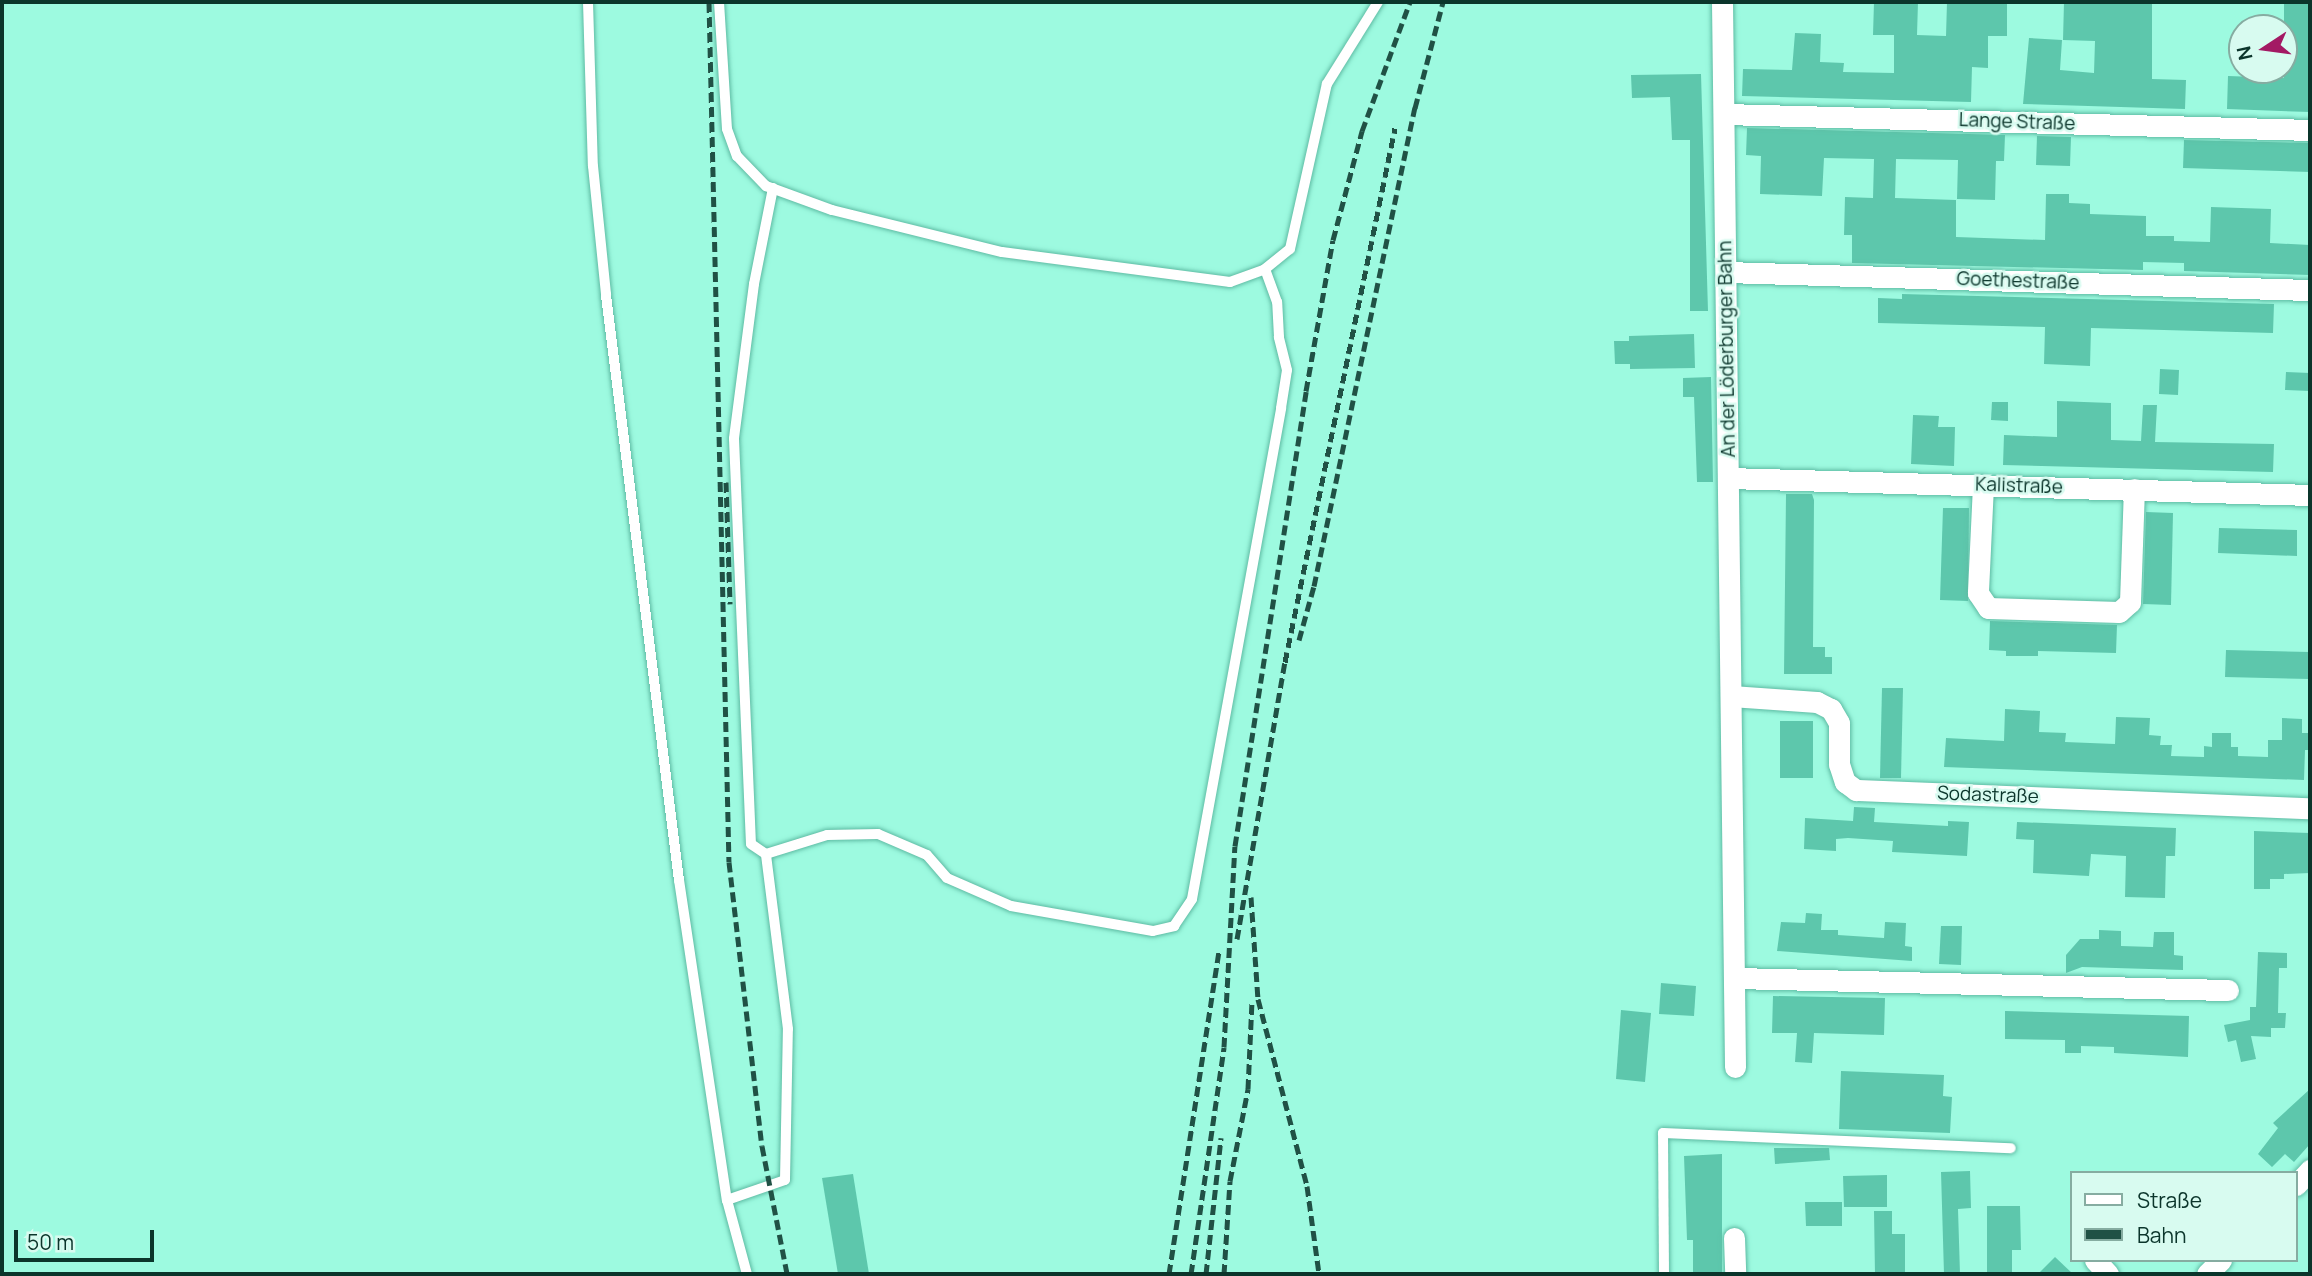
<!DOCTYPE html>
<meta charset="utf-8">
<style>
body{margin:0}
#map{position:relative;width:2312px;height:1276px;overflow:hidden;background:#9dfae0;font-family:Manrope,sans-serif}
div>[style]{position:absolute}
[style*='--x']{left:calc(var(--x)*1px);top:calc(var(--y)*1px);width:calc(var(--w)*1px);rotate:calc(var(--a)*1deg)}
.building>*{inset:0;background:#5dc7ac}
.roads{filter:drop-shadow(0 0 2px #5ebba3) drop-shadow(0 0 2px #5ebba3)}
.service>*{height:10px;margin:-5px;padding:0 5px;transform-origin:5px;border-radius:5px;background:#fff}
.minor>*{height:21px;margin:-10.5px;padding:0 10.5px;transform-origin:10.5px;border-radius:10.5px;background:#fff}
.rail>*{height:5px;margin-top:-2.5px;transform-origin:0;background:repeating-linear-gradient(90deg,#205145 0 10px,transparent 0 15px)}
span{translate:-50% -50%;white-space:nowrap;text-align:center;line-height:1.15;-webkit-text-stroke:5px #d8fbf0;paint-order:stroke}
.street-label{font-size:19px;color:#0b352b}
.frame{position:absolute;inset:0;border:4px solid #0b352b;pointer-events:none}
.legend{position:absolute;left:2070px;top:1171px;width:228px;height:91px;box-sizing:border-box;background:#d8fbf0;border:2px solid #86aca1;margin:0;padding:9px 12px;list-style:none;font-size:21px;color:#0b352b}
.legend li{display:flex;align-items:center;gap:14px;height:35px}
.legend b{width:35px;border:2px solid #86aca1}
.north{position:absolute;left:2228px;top:14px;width:70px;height:70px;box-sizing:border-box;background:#d8fbf0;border:2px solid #86aca1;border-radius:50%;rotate:257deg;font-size:19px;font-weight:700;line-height:28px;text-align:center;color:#0b352b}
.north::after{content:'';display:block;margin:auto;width:24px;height:32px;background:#a31a64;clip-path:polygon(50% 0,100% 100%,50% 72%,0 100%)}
.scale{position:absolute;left:14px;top:1230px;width:140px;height:32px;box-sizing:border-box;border:4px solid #0b352b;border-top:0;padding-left:9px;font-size:21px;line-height:24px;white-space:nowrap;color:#0b352b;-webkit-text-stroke:5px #d8fbf0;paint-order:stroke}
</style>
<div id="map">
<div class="building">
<div style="clip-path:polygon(1874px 2px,1918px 2px,1917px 35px,1946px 36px,1947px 2px,2007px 2px,2007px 36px,1988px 36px,1988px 68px,1972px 67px,1971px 102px,1742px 96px,1743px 69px,1792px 70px,1795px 33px,1821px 34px,1820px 62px,1844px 63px,1843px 72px,1894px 73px,1894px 35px,1873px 35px)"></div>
<div style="clip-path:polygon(2064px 2px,2152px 2px,2152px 79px,2186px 80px,2185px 109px,2023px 104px,2029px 38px,2062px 40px,2060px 70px,2094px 73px,2095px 41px,2063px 40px)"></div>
<div style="clip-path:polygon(2284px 2px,2309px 2px,2310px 112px,2227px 109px,2228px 76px,2284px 78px)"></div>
<div style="clip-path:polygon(1701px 74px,1708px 311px,1690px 311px,1690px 140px,1672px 140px,1670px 97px,1632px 98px,1631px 75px)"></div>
<div style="clip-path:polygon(1747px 128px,2005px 135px,2004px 161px,1996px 161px,1995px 200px,1957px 199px,1958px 160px,1896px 159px,1895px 198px,1956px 200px,1956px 237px,2045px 240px,2046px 194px,2069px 194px,2069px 203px,2090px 204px,2090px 214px,2146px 216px,2146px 236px,2174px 236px,2174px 241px,2210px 242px,2211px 207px,2271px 209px,2270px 243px,2310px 245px,2310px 275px,2184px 271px,2184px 263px,2143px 262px,2143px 270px,1852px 263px,1852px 235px,1844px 235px,1845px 197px,1873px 198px,1874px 159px,1824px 158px,1822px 196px,1760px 194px,1761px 156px,1746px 155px)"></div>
<div style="clip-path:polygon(2037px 136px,2071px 137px,2070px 166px,2036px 165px)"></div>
<div style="clip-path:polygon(2184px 140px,2310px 143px,2310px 172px,2183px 168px)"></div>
<div style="clip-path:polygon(1902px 294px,2274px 304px,2273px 333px,2091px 328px,2090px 366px,2044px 364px,2045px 327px,1878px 323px,1878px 298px,1902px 299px)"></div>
<div style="clip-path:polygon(1694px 334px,1695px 368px,1630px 369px,1630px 364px,1615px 364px,1614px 341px,1629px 341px,1629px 336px)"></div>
<div style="clip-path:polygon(2160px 369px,2179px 370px,2178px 395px,2159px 394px)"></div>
<div style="clip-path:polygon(2286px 372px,2310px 373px,2310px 391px,2285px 390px)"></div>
<div style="clip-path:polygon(1711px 377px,1713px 482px,1697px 482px,1694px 397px,1683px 397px,1683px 378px)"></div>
<div style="clip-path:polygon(2057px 401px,2111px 403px,2111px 440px,2141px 441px,2143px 405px,2157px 405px,2155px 442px,2274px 444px,2273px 472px,2003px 465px,2004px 435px,2057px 437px)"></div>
<div style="clip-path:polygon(1992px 402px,2008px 402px,2008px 421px,1991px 420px)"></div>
<div style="clip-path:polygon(1913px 415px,1939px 416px,1938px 427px,1955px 427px,1954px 466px,1911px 464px)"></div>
<div style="clip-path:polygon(1786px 494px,1812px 494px,1814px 500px,1813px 647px,1825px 647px,1825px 657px,1832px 657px,1832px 674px,1784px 674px)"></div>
<div style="clip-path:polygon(1943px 508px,1969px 508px,1968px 601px,1940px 600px)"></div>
<div style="clip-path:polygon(2146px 512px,2173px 513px,2171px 605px,2143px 604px)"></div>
<div style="clip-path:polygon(2219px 528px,2297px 530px,2297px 556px,2218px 553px)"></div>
<div style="clip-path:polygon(1990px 621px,2117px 625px,2116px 653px,2038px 651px,2038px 656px,2006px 656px,2006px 651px,1989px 650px)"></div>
<div style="clip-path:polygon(2226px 650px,2310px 652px,2310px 679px,2225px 677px)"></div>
<div style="clip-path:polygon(1882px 688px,1903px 688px,1901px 778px,1880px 778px)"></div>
<div style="clip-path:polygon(2005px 709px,2040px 711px,2039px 732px,2066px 733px,2065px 742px,2115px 744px,2116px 717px,2150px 718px,2149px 735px,2161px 736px,2160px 745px,2172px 745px,2171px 756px,2204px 757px,2204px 746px,2212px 747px,2212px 733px,2231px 733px,2231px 747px,2238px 747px,2238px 756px,2268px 757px,2268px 740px,2282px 740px,2282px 718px,2302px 719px,2302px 733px,2310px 733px,2310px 750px,2305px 750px,2304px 780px,1944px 767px,1946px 738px,2004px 741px)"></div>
<div style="clip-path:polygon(1780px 721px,1813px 721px,1813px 778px,1780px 778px)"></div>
<div style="clip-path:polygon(1854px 807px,1875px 808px,1874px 822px,1948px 826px,1948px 821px,1969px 822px,1967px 856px,1892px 852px,1893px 841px,1848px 838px,1836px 839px,1836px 851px,1804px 849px,1805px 818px,1853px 821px)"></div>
<div style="clip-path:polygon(2017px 822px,2176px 828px,2175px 856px,2166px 856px,2165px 898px,2125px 897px,2126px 856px,2091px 854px,2089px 876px,2033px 873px,2034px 840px,2016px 839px)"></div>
<div style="clip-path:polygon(2254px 831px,2310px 833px,2310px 873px,2284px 874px,2284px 879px,2270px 879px,2270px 889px,2254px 889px)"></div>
<div style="clip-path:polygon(1806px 913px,1822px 914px,1821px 930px,1838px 930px,1838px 935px,1884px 938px,1885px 922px,1906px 923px,1905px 946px,1912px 947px,1912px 961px,1777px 951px,1781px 922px,1805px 923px)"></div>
<div style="clip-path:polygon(1941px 926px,1962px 926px,1961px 965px,1939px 964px)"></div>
<div style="clip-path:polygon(2099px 930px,2121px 931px,2121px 946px,2153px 947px,2154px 932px,2174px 932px,2174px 955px,2183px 956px,2183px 970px,2082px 967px,2066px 973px,2066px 955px,2080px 939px,2099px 939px)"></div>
<div style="clip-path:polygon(2258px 952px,2287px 953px,2287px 968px,2279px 968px,2278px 1013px,2286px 1013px,2285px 1028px,2271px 1028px,2271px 1037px,2251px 1036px,2256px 1059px,2241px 1062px,2236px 1040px,2228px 1042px,2224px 1025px,2250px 1020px,2250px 1007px,2256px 1007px)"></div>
<div style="clip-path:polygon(1661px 983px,1696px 986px,1694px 1016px,1659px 1014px)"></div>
<div style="clip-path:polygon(1773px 996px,1885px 998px,1884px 1035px,1814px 1033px,1812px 1063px,1795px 1062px,1797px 1033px,1772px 1033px)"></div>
<div style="clip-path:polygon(1621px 1010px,1651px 1013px,1645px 1082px,1616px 1079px)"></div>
<div style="clip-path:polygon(2005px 1011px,2189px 1016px,2188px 1057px,2114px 1053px,2114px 1047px,2081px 1046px,2081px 1053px,2065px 1053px,2065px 1040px,2005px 1039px)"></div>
<div style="clip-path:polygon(1841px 1071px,1944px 1075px,1943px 1096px,1952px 1097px,1950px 1133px,1839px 1129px)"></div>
<div style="clip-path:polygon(2310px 1089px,2310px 1144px,2294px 1162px,2285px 1154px,2272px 1167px,2258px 1154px,2278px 1128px,2273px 1123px)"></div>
<div style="clip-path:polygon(1774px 1148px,1829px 1148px,1830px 1160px,1775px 1164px)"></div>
<div style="clip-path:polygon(1722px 1154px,1722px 1274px,1693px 1274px,1693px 1240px,1687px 1240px,1684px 1156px)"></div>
<div style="clip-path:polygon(1970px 1171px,1971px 1208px,1958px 1209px,1960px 1274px,1944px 1274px,1941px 1172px)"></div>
<div style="clip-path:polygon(853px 1174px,869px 1274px,838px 1274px,822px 1178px)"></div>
<div style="clip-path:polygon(1887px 1175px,1887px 1207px,1844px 1207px,1843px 1176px)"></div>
<div style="clip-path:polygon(1805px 1202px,1842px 1202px,1842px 1226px,1806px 1226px)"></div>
<div style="clip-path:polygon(1987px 1206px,2020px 1206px,2021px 1250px,2012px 1250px,2012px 1274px,1987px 1274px)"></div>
<div style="clip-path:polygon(1874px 1211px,1892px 1211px,1892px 1234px,1905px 1234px,1905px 1274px,1875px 1274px)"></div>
<div style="clip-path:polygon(2055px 1257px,2073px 1274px,2038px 1274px)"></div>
</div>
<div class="roads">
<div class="service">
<div style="--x:588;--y:2;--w:164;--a:88.3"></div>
<div style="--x:593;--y:166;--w:130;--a:84.2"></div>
<div style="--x:606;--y:295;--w:590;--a:82.89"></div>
<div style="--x:679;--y:880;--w:324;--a:81.5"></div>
<div style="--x:727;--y:1200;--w:77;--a:74.9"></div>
<div style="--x:719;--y:2;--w:127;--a:86.4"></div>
<div style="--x:727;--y:129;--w:29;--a:70"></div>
<div style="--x:737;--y:156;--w:42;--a:46"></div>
<div style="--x:766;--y:186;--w:70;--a:20"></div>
<div style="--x:832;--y:210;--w:175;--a:13.9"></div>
<div style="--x:1002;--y:252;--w:230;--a:7.5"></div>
<div style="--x:1230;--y:282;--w:37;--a:-20"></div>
<div style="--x:1265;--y:269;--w:32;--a:-39"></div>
<div style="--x:1290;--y:249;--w:169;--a:-77.4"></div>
<div style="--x:1327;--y:84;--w:97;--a:-58.1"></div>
<div style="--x:773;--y:188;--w:98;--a:101.2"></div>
<div style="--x:754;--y:284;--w:156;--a:97.4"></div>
<div style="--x:734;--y:439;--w:405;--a:87.6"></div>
<div style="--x:751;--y:844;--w:18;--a:34"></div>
<div style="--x:766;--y:854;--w:64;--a:-17.3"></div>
<div style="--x:827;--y:835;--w:51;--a:-1.1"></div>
<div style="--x:878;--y:834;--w:53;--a:23.2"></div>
<div style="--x:927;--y:855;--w:30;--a:49"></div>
<div style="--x:947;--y:878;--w:70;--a:23.6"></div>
<div style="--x:1011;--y:906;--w:144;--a:10"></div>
<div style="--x:1153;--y:931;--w:22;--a:-13"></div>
<div style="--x:1174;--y:926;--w:32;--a:-56"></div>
<div style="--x:1192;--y:899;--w:499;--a:-79.7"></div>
<div style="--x:1281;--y:408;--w:38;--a:-81"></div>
<div style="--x:1287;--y:370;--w:34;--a:-104"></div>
<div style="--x:1279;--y:337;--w:35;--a:-93"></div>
<div style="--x:1277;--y:302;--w:35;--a:-110"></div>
<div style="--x:727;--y:1200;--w:61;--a:-19"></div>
<div style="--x:785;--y:1180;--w:151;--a:-88.9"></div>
<div style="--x:788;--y:1029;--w:176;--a:-97.2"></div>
<div style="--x:1664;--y:1274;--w:141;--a:-90.4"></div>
<div style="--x:1663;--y:1133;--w:348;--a:2.5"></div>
</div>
<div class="minor">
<div style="--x:1722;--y:2;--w:1065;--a:89.3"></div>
<div style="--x:1724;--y:114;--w:586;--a:1.56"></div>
<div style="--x:1726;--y:272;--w:584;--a:1.77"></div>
<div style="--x:1728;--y:478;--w:582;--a:1.67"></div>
<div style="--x:1983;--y:485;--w:108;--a:92.7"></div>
<div style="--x:1978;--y:593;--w:18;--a:56"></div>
<div style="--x:1988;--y:608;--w:131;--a:1.7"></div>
<div style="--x:2119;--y:612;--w:15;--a:-42"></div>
<div style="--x:2130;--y:602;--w:113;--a:-88"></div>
<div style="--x:1731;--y:696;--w:86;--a:4"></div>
<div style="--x:1817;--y:702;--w:16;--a:27"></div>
<div style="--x:1831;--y:709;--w:16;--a:60"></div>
<div style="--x:1839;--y:723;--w:41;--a:90"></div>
<div style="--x:1839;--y:764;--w:19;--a:72"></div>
<div style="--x:1845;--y:782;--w:14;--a:36"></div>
<div style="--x:1856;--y:790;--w:454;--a:2.3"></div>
<div style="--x:1735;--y:978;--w:493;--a:1.4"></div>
<div style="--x:2296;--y:1185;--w:21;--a:-47"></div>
<div style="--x:1734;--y:1238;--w:36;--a:88"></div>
<div style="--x:2095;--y:1260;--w:19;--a:47"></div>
<div style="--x:2207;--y:1274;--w:20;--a:-45"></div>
</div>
</div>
<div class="rail">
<div style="--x:709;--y:2;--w:860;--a:88.67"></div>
<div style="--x:729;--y:862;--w:286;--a:83.4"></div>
<div style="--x:762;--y:1146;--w:130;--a:78.9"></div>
<div style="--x:726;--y:482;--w:122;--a:88.1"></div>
<div style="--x:1299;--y:640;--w:56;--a:-74.5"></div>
<div style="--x:1314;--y:586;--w:489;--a:-78.1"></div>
<div style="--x:1415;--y:108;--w:110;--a:-75.2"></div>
<div style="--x:1251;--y:897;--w:102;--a:86.1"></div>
<div style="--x:1258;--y:999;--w:193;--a:75.3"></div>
<div style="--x:1307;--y:1186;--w:89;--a:82.2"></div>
<div style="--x:1237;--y:939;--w:281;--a:-80.2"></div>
<div style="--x:1285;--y:662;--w:545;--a:-78.36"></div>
<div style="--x:1169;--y:1274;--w:328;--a:-81.2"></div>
<div style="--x:1191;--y:1274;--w:229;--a:-81.7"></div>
<div style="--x:1224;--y:1047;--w:201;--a:-86.9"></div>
<div style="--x:1235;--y:846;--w:461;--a:-81.1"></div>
<div style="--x:1306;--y:391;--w:153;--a:-79.9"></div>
<div style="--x:1333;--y:240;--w:113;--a:-75.1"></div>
<div style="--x:1362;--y:131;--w:138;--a:-69.6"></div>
<div style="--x:1206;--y:1274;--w:137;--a:-83.7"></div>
<div style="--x:1224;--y:1274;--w:93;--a:-86.3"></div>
<div style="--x:1230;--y:1181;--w:94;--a:-78.9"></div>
<div style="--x:1248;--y:1089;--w:89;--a:-87.4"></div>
</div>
<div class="street-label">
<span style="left:2017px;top:122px;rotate:2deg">Lange Straße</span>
<span style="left:2018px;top:281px;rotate:2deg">Goethestraße</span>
<span style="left:1727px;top:349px;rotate:-91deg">An der Löderburger Bahn</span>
<span style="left:2019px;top:486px;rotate:2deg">Kalistraße</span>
<span style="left:1988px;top:795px;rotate:2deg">Sodastraße</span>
</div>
<div class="frame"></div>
<ul class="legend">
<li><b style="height:9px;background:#fff"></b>Straße</li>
<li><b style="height:9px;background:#205145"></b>Bahn</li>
</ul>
<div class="north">N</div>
<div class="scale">50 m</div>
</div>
